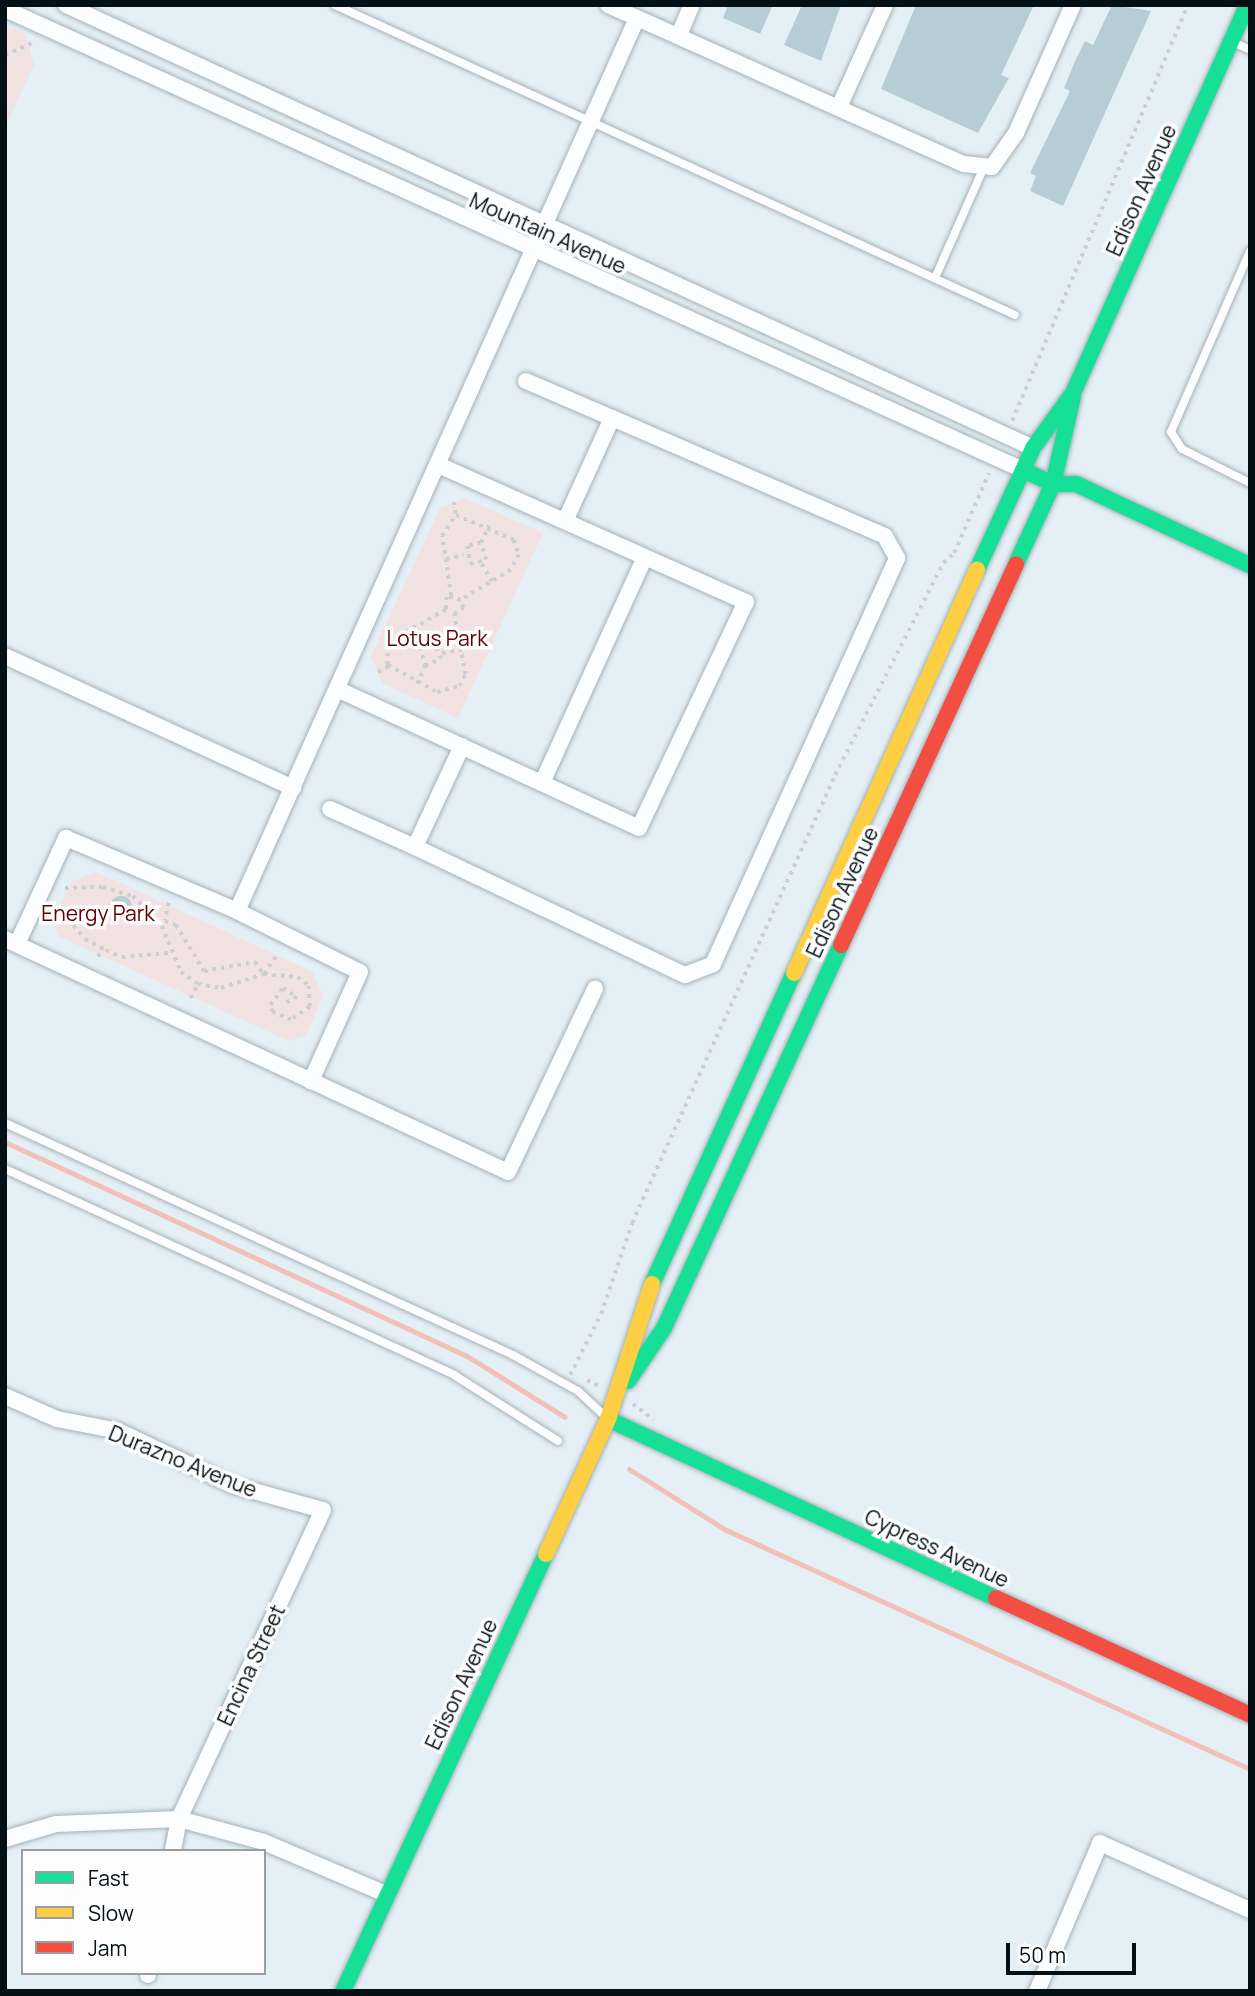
<!DOCTYPE html>
<style>
body{margin:0}
#map{position:relative;width:1255px;height:1996px;overflow:hidden;background:#e4f0f6;font-family:Manrope,sans-serif}
div>[style]{position:absolute}
[style*='--x']{left:calc(var(--x)*1px);top:calc(var(--y)*1px);width:calc(var(--w)*1px);rotate:calc(var(--a)*1deg)}
.green>*{inset:0;background:#f2e2e1}
.stream>*{height:5px;margin:-2.5px;padding:0 2.5px;transform-origin:2.5px;border-radius:2.5px;background:#f3c0b9}
.building>*{inset:0;background:#b7cdd6}
.round{border-radius:50%}
.path>*{height:3.5px;margin-top:-1.75px;transform-origin:0;background:repeating-linear-gradient(90deg,#cbcfd1 0 3.5px,transparent 0 8.5px)}
.roads{filter:drop-shadow(0 0 2px #a4b1b6) drop-shadow(0 0 2px #a4b1b6)}
.lane>*{height:8px;margin:-4px;padding:0 4px;transform-origin:4px;border-radius:4px;background:#fbfdfe}
.street>*{height:16px;margin:-8px;padding:0 8px;transform-origin:8px;border-radius:8px;background:#fbfdfe}
.fast>*{height:16px;margin:-8px;padding:0 8px;transform-origin:8px;border-radius:8px;background:#16e098}
.slow>*{height:16px;margin:-8px;padding:0 8px;transform-origin:8px;border-radius:8px;background:#ffcf43}
.jam>*{height:16px;margin:-8px;padding:0 8px;transform-origin:8px;border-radius:8px;background:#f24e42}
span{translate:-50% -50%;white-space:nowrap;text-align:center;line-height:1.15;-webkit-text-stroke:7px #fdfdfd;paint-order:stroke}
.street-label{font-size:21px;color:#031015}
.park-label{font-size:21px;color:#5e0000}
.frame{position:absolute;inset:0;border:7px solid #031015;pointer-events:none}
.legend{position:absolute;left:21px;top:1849px;width:245px;height:126px;box-sizing:border-box;background:#fdfdfd;border:2px solid #999ea0;margin:0;padding:9px 12px;list-style:none;font-size:21px;color:#031015}
.legend li{display:flex;align-items:center;gap:14px;height:35px}
.legend b{width:35px;border:2px solid #999ea0}
.scale{position:absolute;left:1006px;top:1943px;width:130px;height:32px;box-sizing:border-box;border:4px solid #031015;border-top:0;padding-left:9px;font-size:21px;line-height:24px;white-space:nowrap;color:#031015;-webkit-text-stroke:5px #fdfdfd;paint-order:stroke}
</style>
<div id="map">
<div class="green">
<div style="clip-path:polygon(5px 25px,25px 33px,34px 65px,5px 128px)"></div>
<div style="clip-path:polygon(465px 498px,543px 533px,458px 718px,382px 683px,371px 656px,440px 508px)"></div>
<div style="clip-path:polygon(96px 872px,313px 972px,323px 996px,306px 1035px,289px 1041px,58px 936px,53px 921px,71px 882px)"></div>
</div>
<div class="stream">
<div style="--x:5;--y:1142;--w:509;--a:24.85"></div>
<div style="--x:467;--y:1356;--w:115;--a:31.9"></div>
<div style="--x:629;--y:1469;--w:115;--a:32.2"></div>
<div style="--x:726;--y:1530;--w:576;--a:24.52"></div>
</div>
<div class="building">
<div style="clip-path:polygon(728px 5px,773px 5px,760px 34px,723px 18px)"></div>
<div style="clip-path:polygon(802px 5px,841px 5px,821px 61px,784px 45px)"></div>
<div style="clip-path:polygon(916px 5px,1034px 5px,1001px 75px,1009px 78px,978px 133px,881px 89px)"></div>
<div style="clip-path:polygon(1112px 5px,1151px 11px,1063px 206px,1030px 191px,1036px 176px,1030px 173px,1070px 91px,1064px 88px,1076px 59px,1085px 41px,1093px 45px)"></div>
<div class="round" style="left:110px;top:896px;width:22px;height:22px"></div>
</div>
<div class="path">
<div style="--x:5;--y:55;--w:34;--a:-24"></div>
<div style="--x:1012;--y:421;--w:452;--a:-67.1"></div>
<div style="--x:454;--y:502;--w:13;--a:81"></div>
<div style="--x:456;--y:515;--w:63;--a:23.3"></div>
<div style="--x:514;--y:540;--w:16;--a:72"></div>
<div style="--x:519;--y:555;--w:17;--a:118"></div>
<div style="--x:511;--y:570;--w:58;--a:149"></div>
<div style="--x:461;--y:600;--w:14;--a:-168"></div>
<div style="--x:447;--y:597;--w:13;--a:94"></div>
<div style="--x:446;--y:610;--w:48;--a:150.3"></div>
<div style="--x:404;--y:634;--w:25;--a:130"></div>
<div style="--x:388;--y:653;--w:12;--a:90"></div>
<div style="--x:388;--y:665;--w:56;--a:28.9"></div>
<div style="--x:437;--y:692;--w:23;--a:-15"></div>
<div style="--x:459;--y:686;--w:13;--a:-61"></div>
<div style="--x:465;--y:675;--w:62;--a:-100.2"></div>
<div style="--x:454;--y:614;--w:11;--a:-34"></div>
<div style="--x:463;--y:608;--w:8;--a:-104"></div>
<div style="--x:481;--y:543;--w:13;--a:167"></div>
<div style="--x:468;--y:546;--w:18;--a:84"></div>
<div style="--x:470;--y:564;--w:16;--a:-14"></div>
<div style="--x:486;--y:560;--w:18;--a:-106"></div>
<div style="--x:481;--y:543;--w:19;--a:-65"></div>
<div style="--x:446;--y:559;--w:18;--a:-13"></div>
<div style="--x:482;--y:564;--w:21;--a:61"></div>
<div style="--x:451;--y:596;--w:61;--a:-98.5"></div>
<div style="--x:442;--y:536;--w:24;--a:-57"></div>
<div style="--x:415;--y:627;--w:20;--a:63"></div>
<div style="--x:442;--y:653;--w:20;--a:-9"></div>
<div style="--x:378;--y:672;--w:13;--a:-29"></div>
<div style="--x:417;--y:684;--w:20;--a:-66"></div>
<div style="--x:425;--y:666;--w:17;--a:-24"></div>
<div style="--x:441;--y:659;--w:17;--a:-115"></div>
<div style="--x:434;--y:644;--w:13;--a:167"></div>
<div style="--x:421;--y:647;--w:19;--a:78"></div>
<div style="--x:65;--y:888;--w:38;--a:-2"></div>
<div style="--x:103;--y:887;--w:31;--a:17"></div>
<div style="--x:133;--y:896;--w:42;--a:46"></div>
<div style="--x:162;--y:926;--w:50;--a:67.6"></div>
<div style="--x:181;--y:972;--w:21;--a:35"></div>
<div style="--x:198;--y:984;--w:23;--a:10"></div>
<div style="--x:221;--y:988;--w:45;--a:-18"></div>
<div style="--x:264;--y:974;--w:34;--a:5"></div>
<div style="--x:298;--y:977;--w:14;--a:39"></div>
<div style="--x:309;--y:986;--w:21;--a:87"></div>
<div style="--x:310;--y:1007;--w:23;--a:146"></div>
<div style="--x:291;--y:1020;--w:21;--a:-157"></div>
<div style="--x:272;--y:1012;--w:7;--a:-106"></div>
<div style="--x:270;--y:1005;--w:21;--a:-53"></div>
<div style="--x:283;--y:988;--w:17;--a:33"></div>
<div style="--x:297;--y:997;--w:13;--a:151"></div>
<div style="--x:169;--y:903;--w:18;--a:103"></div>
<div style="--x:165;--y:921;--w:12;--a:20"></div>
<div style="--x:176;--y:925;--w:54;--a:58.7"></div>
<div style="--x:204;--y:971;--w:52;--a:-10"></div>
<div style="--x:255;--y:962;--w:15;--a:53"></div>
<div style="--x:264;--y:974;--w:25;--a:-56"></div>
<div style="--x:57;--y:906;--w:43;--a:49.7"></div>
<div style="--x:85;--y:939;--w:24;--a:28"></div>
<div style="--x:106;--y:950;--w:17;--a:24"></div>
<div style="--x:122;--y:957;--w:46;--a:-5"></div>
<div style="--x:98;--y:957;--w:10;--a:-61"></div>
<div style="--x:190;--y:998;--w:16;--a:-60"></div>
<div style="--x:570;--y:1375;--w:68;--a:-63.1"></div>
<div style="--x:601;--y:1314;--w:96;--a:-71.2"></div>
<div style="--x:632;--y:1223;--w:492;--a:-65.6"></div>
<div style="--x:835;--y:775;--w:238;--a:-63"></div>
<div style="--x:943;--y:563;--w:15;--a:-42"></div>
<div style="--x:954;--y:553;--w:87;--a:-66.4"></div>
<div style="--x:587;--y:1380;--w:13;--a:27"></div>
<div style="--x:633;--y:1404;--w:26;--a:37"></div>
</div>
<div class="roads">
<div class="lane">
<div style="--x:335;--y:5;--w:747;--a:24.51"></div>
<div style="--x:1233;--y:42;--w:19;--a:25"></div>
<div style="--x:1250;--y:251;--w:197;--a:113.6"></div>
<div style="--x:1171;--y:432;--w:20;--a:57"></div>
<div style="--x:1182;--y:449;--w:76;--a:26.6"></div>
<div style="--x:935;--y:278;--w:121;--a:-66.2"></div>
<div style="--x:5;--y:1123;--w:558;--a:24.55"></div>
<div style="--x:513;--y:1355;--w:74;--a:29"></div>
<div style="--x:578;--y:1391;--w:37;--a:43"></div>
<div style="--x:5;--y:1169;--w:494;--a:24.6"></div>
<div style="--x:454;--y:1375;--w:123;--a:32.4"></div>
</div>
<div class="street">
<div style="--x:66;--y:5;--w:1064;--a:24.61"></div>
<div style="--x:608;--y:5;--w:390;--a:24.1"></div>
<div style="--x:964;--y:164;--w:28;--a:6"></div>
<div style="--x:992;--y:167;--w:42;--a:-54.8"></div>
<div style="--x:1016;--y:133;--w:140;--a:-66"></div>
<div style="--x:5;--y:9;--w:1118;--a:24.36"></div>
<div style="--x:679;--y:35;--w:33;--a:-67"></div>
<div style="--x:839;--y:107;--w:112;--a:-65.7"></div>
<div style="--x:526;--y:381;--w:94;--a:23.3"></div>
<div style="--x:5;--y:656;--w:317;--a:24.6"></div>
<div style="--x:337;--y:689;--w:332;--a:24.7"></div>
<div style="--x:639;--y:828;--w:250;--a:-64.7"></div>
<div style="--x:746;--y:602;--w:337;--a:-156"></div>
<div style="--x:462;--y:746;--w:111;--a:115"></div>
<div style="--x:415;--y:847;--w:299;--a:25.4"></div>
<div style="--x:685;--y:975;--w:30;--a:-21"></div>
<div style="--x:713;--y:964;--w:446;--a:-65.6"></div>
<div style="--x:897;--y:558;--w:25;--a:-119"></div>
<div style="--x:885;--y:536;--w:297;--a:-156.6"></div>
<div style="--x:612;--y:418;--w:113;--a:114.5"></div>
<div style="--x:542;--y:783;--w:248;--a:-65.5"></div>
<div style="--x:330;--y:809;--w:93;--a:24.1"></div>
<div style="--x:237;--y:911;--w:978;--a:-65.87"></div>
<div style="--x:5;--y:939;--w:554;--a:24.85"></div>
<div style="--x:508;--y:1172;--w:203;--a:-64.6"></div>
<div style="--x:17;--y:944;--w:117;--a:-65.2"></div>
<div style="--x:66;--y:838;--w:186;--a:23.1"></div>
<div style="--x:237;--y:911;--w:137;--a:26.4"></div>
<div style="--x:360;--y:972;--w:120;--a:114.2"></div>
<div style="--x:5;--y:1396;--w:57;--a:23.9"></div>
<div style="--x:57;--y:1419;--w:62;--a:11.1"></div>
<div style="--x:118;--y:1431;--w:126;--a:25.3"></div>
<div style="--x:232;--y:1485;--w:94;--a:15.4"></div>
<div style="--x:323;--y:1510;--w:341;--a:115"></div>
<div style="--x:179;--y:1819;--w:33;--a:101"></div>
<div style="--x:5;--y:1839;--w:53;--a:-16.4"></div>
<div style="--x:56;--y:1824;--w:123;--a:-2.3"></div>
<div style="--x:179;--y:1819;--w:88;--a:15.1"></div>
<div style="--x:264;--y:1842;--w:133;--a:23.1"></div>
<div style="--x:148;--y:1975;--w:2;--a:-90"></div>
<div style="--x:1037;--y:1991;--w:161;--a:-66.9"></div>
<div style="--x:1100;--y:1843;--w:164;--a:24.1"></div>
</div>
<div class="fast">
<div style="--x:1023;--y:470;--w:33;--a:25"></div>
<div style="--x:1053;--y:484;--w:23;--a:0"></div>
<div style="--x:1076;--y:484;--w:192;--a:25"></div>
<div style="--x:1016;--y:564;--w:88;--a:-65.2"></div>
<div style="--x:1053;--y:484;--w:89;--a:-77.1"></div>
<div style="--x:977;--y:570;--w:134;--a:-65.3"></div>
<div style="--x:1033;--y:448;--w:68;--a:-54"></div>
<div style="--x:1073;--y:393;--w:425;--a:-65.8"></div>
<div style="--x:652;--y:1284;--w:342;--a:-65.5"></div>
<div style="--x:628;--y:1381;--w:64;--a:-55.8"></div>
<div style="--x:664;--y:1328;--w:422;--a:-65.2"></div>
<div style="--x:608;--y:1419;--w:427;--a:24.8"></div>
<div style="--x:343;--y:1991;--w:482;--a:-65.1"></div>
</div>
<div class="slow">
<div style="--x:794;--y:973;--w:443;--a:-65.6"></div>
<div style="--x:546;--y:1554;--w:149;--a:-65.3"></div>
<div style="--x:608;--y:1419;--w:142;--a:-71.9"></div>
</div>
<div class="jam">
<div style="--x:841;--y:945;--w:419;--a:-65.3"></div>
<div style="--x:996;--y:1598;--w:280;--a:24.7"></div>
</div>
</div>
<div class="street-label">
<span style="left:1141px;top:190px;rotate:-66deg">Edison Avenue</span>
<span style="left:548px;top:233px;rotate:24deg">Mountain Avenue</span>
<span style="left:842px;top:892px;rotate:-65deg">Edison Avenue</span>
<span style="left:183px;top:1461px;rotate:22deg">Durazno Avenue</span>
<span style="left:937px;top:1548px;rotate:25deg">Cypress Avenue</span>
<span style="left:251px;top:1665px;rotate:-65deg">Encina Street</span>
<span style="left:461px;top:1684px;rotate:-65deg">Edison Avenue</span>
</div>
<div class="park-label">
<span style="left:437px;top:638px">Lotus Park</span>
<span style="left:98px;top:913px">Energy Park</span>
</div>
<div class="frame"></div>
<ul class="legend">
<li><b style="height:9px;background:#16e098"></b>Fast</li>
<li><b style="height:9px;background:#ffcf43"></b>Slow</li>
<li><b style="height:9px;background:#f24e42"></b>Jam</li>
</ul>
<div class="scale">50 m</div>
</div>
